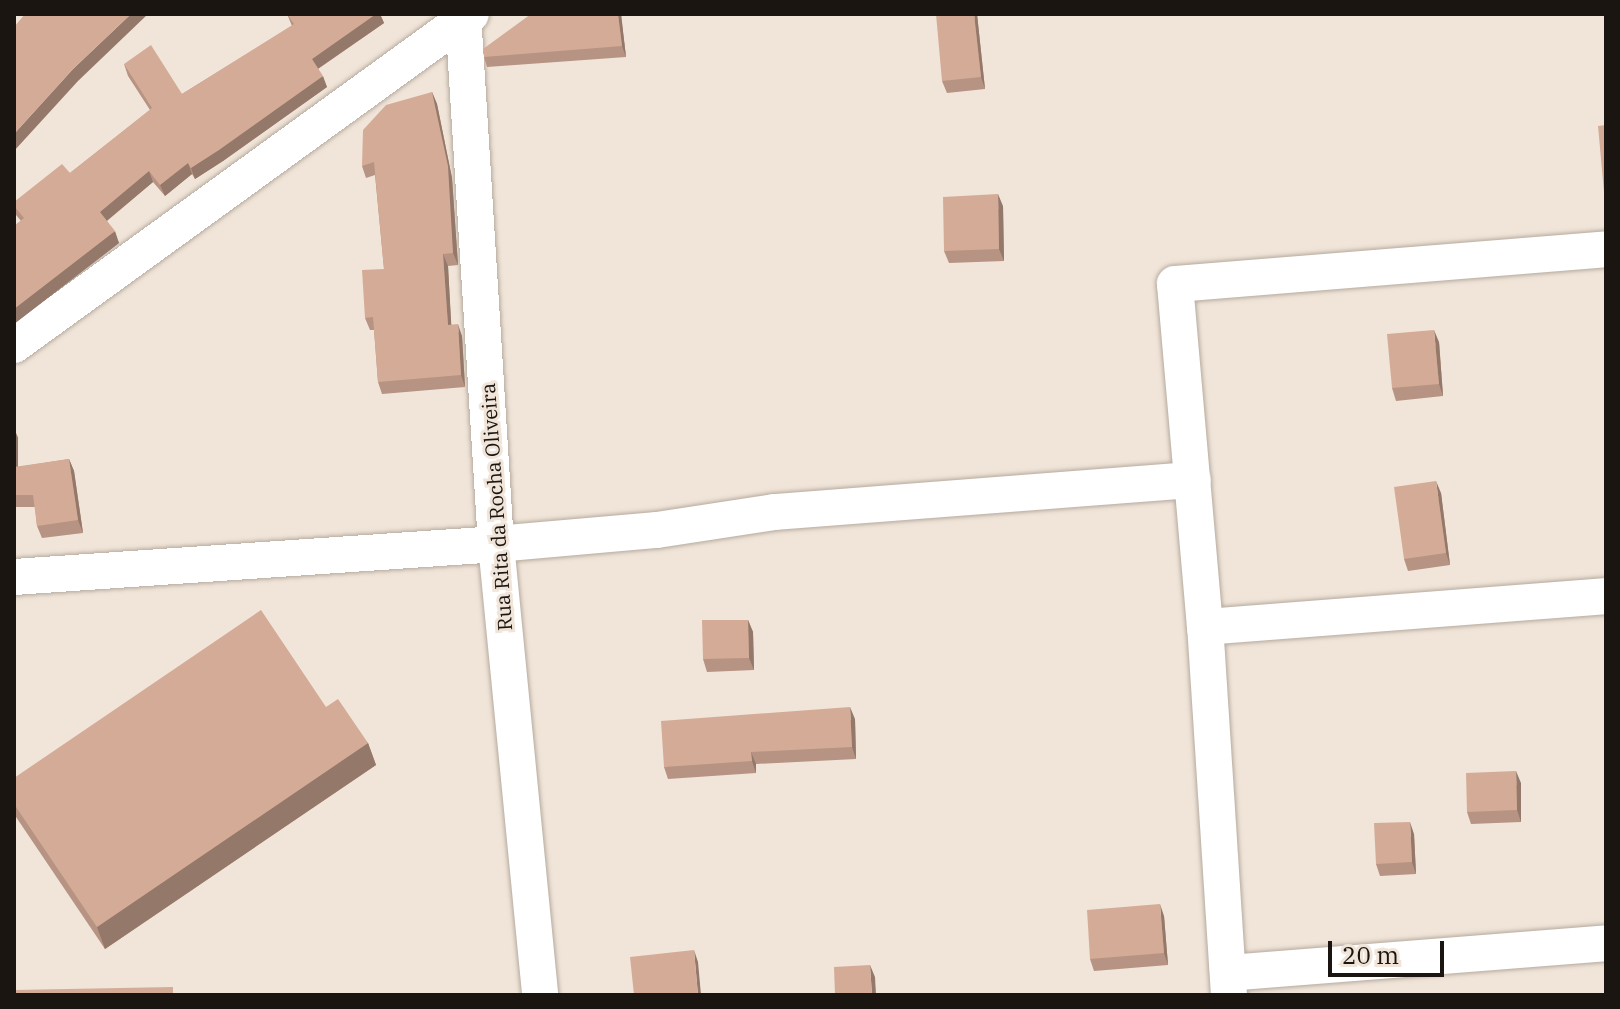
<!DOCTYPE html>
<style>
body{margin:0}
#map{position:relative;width:1620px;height:1009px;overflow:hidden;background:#f1e5d9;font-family:"IBM Plex Serif",serif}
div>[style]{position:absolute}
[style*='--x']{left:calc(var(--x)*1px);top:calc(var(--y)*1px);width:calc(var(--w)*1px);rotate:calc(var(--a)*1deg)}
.roads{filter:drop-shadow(0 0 2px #b6aa9f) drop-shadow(0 0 2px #b6aa9f)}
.street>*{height:36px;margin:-18px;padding:0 18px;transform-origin:18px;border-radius:18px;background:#fff}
.wall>*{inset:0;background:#b69382}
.shaded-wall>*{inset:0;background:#94786a}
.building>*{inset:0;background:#d4ab97}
span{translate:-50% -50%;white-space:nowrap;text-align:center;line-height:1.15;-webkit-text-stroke:6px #f1e5d9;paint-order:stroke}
.street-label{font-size:20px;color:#1a1511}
.frame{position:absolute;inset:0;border:16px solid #1a1511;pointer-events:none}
.scale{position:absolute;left:1328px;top:941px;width:116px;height:36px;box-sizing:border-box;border:4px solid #1a1511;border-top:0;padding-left:10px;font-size:24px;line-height:28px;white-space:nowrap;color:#1a1511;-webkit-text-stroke:6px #f1e5d9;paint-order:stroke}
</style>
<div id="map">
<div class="roads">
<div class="street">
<div style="--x:463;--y:14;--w:531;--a:86.44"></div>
<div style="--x:496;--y:544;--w:453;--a:84.4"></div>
<div style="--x:14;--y:345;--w:564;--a:-35.92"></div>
<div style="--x:14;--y:577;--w:483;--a:-3.9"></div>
<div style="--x:496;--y:544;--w:162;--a:-5"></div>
<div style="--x:657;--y:530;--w:119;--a:-8.7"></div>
<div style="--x:775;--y:512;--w:419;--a:-4.4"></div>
<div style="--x:1205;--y:627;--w:402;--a:-4.4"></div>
<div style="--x:1228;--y:973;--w:379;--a:-4.5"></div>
<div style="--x:1229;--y:995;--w:369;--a:-93.7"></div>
<div style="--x:1205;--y:627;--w:344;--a:-95"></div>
<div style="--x:1175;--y:284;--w:432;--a:-4.6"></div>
</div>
</div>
<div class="wall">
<div style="clip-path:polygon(287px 14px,380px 14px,384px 23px,318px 69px,327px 87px,223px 161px,195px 179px,192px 174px,165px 196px,153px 182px,107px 221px,119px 243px,14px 324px,14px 226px,21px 221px,16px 215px,14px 208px,14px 202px,70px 173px,150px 110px,128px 76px,124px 64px,182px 94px,292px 26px)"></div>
<div style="clip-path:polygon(531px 14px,621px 14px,626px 57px,487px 67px,484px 57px)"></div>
<div style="clip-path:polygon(977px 14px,985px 89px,947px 93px,942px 81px)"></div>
<div style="clip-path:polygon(432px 92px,437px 104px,452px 178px,458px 265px,448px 266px,451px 324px,462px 336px,465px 387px,382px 394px,378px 382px,374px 330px,370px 330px,365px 318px,384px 269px,375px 175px,366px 178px,362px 166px)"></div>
<div style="clip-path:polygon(1003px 206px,1004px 261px,949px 263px,944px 251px)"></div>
<div style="clip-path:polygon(1439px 342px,1443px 396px,1396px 401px,1392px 388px)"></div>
<div style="clip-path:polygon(14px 428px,18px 438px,18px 467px,69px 459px,74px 471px,83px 533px,42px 538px,37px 526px,35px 507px,14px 507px)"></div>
<div style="clip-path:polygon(1441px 493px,1450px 565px,1408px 571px,1404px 559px)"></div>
<div style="clip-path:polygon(748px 620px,753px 632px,754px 670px,707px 672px,703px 659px)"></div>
<div style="clip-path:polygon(326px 707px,368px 743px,376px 765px,105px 949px,14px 814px,14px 778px)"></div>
<div style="clip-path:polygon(855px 719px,856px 759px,756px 764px,756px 773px,668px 779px,664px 767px)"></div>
<div style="clip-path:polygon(1521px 783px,1521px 822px,1471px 824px,1467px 812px)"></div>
<div style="clip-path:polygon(1414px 834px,1416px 874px,1380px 876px,1376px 864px)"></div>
<div style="clip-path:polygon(1164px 916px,1168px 965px,1094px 971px,1090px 959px)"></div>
</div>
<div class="shaded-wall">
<div style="clip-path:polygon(131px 14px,148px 14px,78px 81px,14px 151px,14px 134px,73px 69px)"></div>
<div style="clip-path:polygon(376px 14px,380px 14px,384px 23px,316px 70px,312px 59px)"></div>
<div style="clip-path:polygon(618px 14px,621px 14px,626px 57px,622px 46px)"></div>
<div style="clip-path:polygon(974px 14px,977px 14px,985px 89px,981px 77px)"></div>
<div style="clip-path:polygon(323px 76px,327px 87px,223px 161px,195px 179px,191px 168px)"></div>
<div style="clip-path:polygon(432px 92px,437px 104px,452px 178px,458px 265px,453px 253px)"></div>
<div style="clip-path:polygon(188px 163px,192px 174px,165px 196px,160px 185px)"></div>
<div style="clip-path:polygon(149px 171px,153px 182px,104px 223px,100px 212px)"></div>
<div style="clip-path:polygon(998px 194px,1003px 206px,1004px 261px,999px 249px)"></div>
<div style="clip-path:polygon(115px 231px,119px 243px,14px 324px,14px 309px)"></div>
<div style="clip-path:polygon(443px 254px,448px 266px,452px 337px,448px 325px)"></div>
<div style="clip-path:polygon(458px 324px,462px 336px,465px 387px,461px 375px)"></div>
<div style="clip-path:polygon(1434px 330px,1439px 342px,1443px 396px,1439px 384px)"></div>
<div style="clip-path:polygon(14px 428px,18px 438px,18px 479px,14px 469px)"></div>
<div style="clip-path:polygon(69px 459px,74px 471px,83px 533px,78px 520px)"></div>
<div style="clip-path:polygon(1436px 481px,1441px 493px,1450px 565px,1446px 553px)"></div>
<div style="clip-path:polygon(748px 620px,753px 632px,754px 670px,749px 658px)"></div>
<div style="clip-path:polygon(850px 707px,855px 719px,856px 759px,852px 747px)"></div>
<div style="clip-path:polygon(368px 743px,376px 765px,105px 949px,97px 927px)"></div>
<div style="clip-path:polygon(751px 752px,756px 764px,756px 773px,752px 761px)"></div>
<div style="clip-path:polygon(1516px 771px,1521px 783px,1521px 822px,1517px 810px)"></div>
<div style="clip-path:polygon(1410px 822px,1414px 834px,1416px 874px,1412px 862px)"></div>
<div style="clip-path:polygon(1160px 904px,1164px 916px,1168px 965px,1164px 953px)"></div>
<div style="clip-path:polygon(694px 950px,698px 962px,701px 995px,698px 995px)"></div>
<div style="clip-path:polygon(870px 965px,875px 977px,876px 995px,872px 995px)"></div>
</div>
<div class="building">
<div style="clip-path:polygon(25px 14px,131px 14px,73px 69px,14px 134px,14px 27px)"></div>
<div style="clip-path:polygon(287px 14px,376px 14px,312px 59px,323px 76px,219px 150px,191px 168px,188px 163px,160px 185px,149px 171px,100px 212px,115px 231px,14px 309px,14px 226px,24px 218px,14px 206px,14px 202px,62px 164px,70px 173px,152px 108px,124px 64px,151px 45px,182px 94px,294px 24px)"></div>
<div style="clip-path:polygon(531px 14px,618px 14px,622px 46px,484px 57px,483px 49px)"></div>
<div style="clip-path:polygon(936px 14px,974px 14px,981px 77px,942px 81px)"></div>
<div style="clip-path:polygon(432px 92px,448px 166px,453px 253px,443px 254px,448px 325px,458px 324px,461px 375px,378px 382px,373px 317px,365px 318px,362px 270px,384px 269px,374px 162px,362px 166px,363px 130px,386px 105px)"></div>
<div style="clip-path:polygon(1606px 125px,1606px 192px,1604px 192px,1598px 126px)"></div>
<div style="clip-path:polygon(998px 194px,999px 249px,944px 251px,943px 197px)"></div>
<div style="clip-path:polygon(1434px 330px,1439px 384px,1392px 388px,1387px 334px)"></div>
<div style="clip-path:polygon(69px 459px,78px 520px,37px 526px,33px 495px,14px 495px,14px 467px)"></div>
<div style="clip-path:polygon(1436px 481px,1446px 553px,1404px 559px,1394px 487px)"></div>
<div style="clip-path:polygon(261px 610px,326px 707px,338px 699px,368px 743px,97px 927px,14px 804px,14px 778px)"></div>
<div style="clip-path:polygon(702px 620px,748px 620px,749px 658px,703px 659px)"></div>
<div style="clip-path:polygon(850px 707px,852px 747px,751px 752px,752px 761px,664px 767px,661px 721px)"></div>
<div style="clip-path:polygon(1516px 771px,1517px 810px,1467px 812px,1466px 773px)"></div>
<div style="clip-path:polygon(1410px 822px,1412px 862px,1376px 864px,1374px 823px)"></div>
<div style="clip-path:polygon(1160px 904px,1164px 953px,1090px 959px,1087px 910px)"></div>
<div style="clip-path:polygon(694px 950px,698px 995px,634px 995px,630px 957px)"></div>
<div style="clip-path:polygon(870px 965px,872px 995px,835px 995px,834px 967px)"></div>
<div style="clip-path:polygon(173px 987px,173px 995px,14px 995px,14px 990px)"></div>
</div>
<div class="street-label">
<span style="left:496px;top:507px;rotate:-94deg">Rua Rita da Rocha Oliveira</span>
</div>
<div class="frame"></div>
<div class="scale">20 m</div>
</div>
